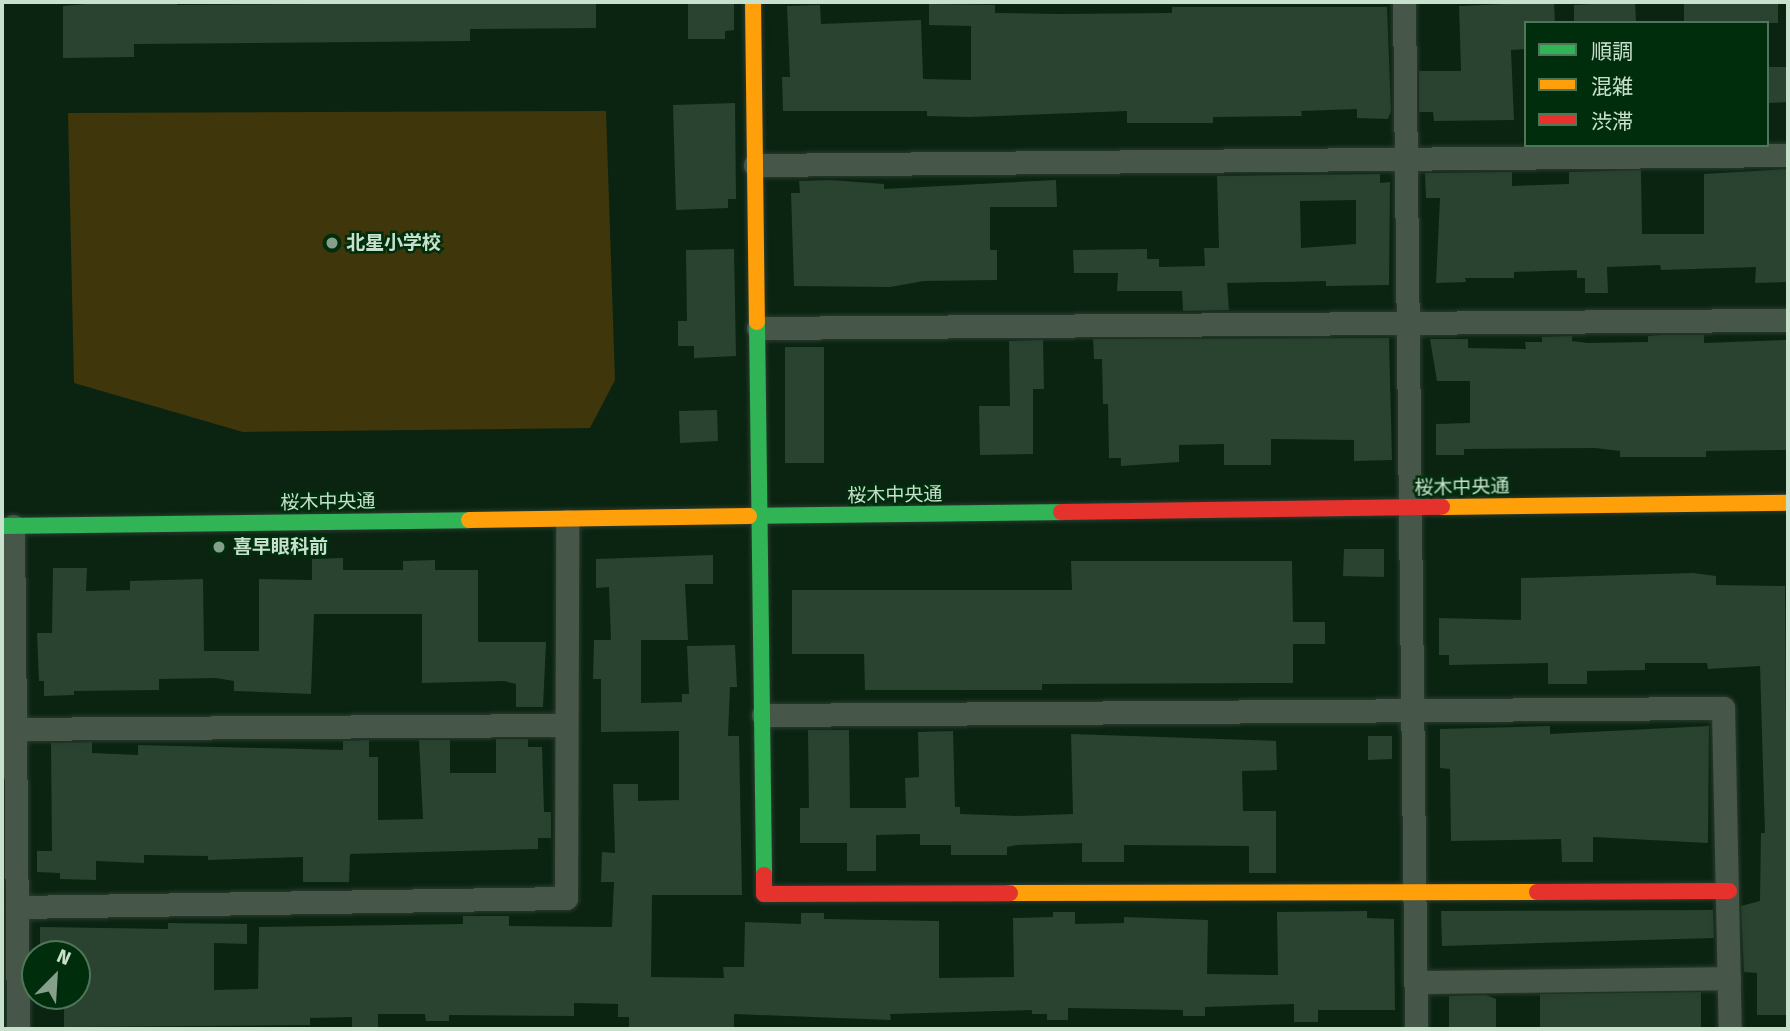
<!DOCTYPE html>
<meta charset="utf-8">
<style>
body{margin:0}
#map{position:relative;width:1790px;height:1031px;overflow:hidden;background:#0a2411;font-family:"Fira Sans","Noto Sans JP",sans-serif}
div>[style]{position:absolute}
[style*='--x']{left:calc(var(--x)*1px);top:calc(var(--y)*1px);width:calc(var(--w)*1px);rotate:calc(var(--a)*1deg)}
.green>*{inset:0;background:#40360b}
.building>*{inset:0;background:#294330}
.roads{filter:drop-shadow(0 0 2px #2b3b2f) drop-shadow(0 0 2px #2b3b2f)}
.street>*{height:23px;margin:-11.5px;padding:0 11.5px;transform-origin:11.5px;border-radius:11.5px;background:#465749}
.fast>*{height:16px;margin:-8px;padding:0 8px;transform-origin:8px;border-radius:8px;background:#30b455}
.slow>*{height:16px;margin:-8px;padding:0 8px;transform-origin:8px;border-radius:8px;background:#ff9f0a}
.jam>*{height:16px;margin:-8px;padding:0 8px;transform-origin:8px;border-radius:8px;background:#e5322d}
.dots>*{width:19px;height:19px;translate:-50% -50%;box-sizing:border-box;border:4px solid #002e0d;border-radius:50%}
span{translate:-50% -50%;white-space:nowrap;text-align:center;line-height:1.15;-webkit-text-stroke:5px #002e0d;paint-order:stroke}
.poi-label{font-size:19px;color:#c8e1cc;font-weight:700}
.left{translate:0 -50%;text-align:left}
.street-label{font-size:19px;color:#c8e1cc}
.frame{position:absolute;inset:0;border:4px solid #c8e1cc;pointer-events:none}
.legend{position:absolute;left:1524px;top:21px;width:245px;height:126px;box-sizing:border-box;background:#002e0d;border:2px solid #507659;margin:0;padding:9px 12px;list-style:none;font-size:21px;color:#c8e1cc}
.legend li{display:flex;align-items:center;gap:14px;height:35px}
.legend b{width:35px;border:2px solid #507659}
.north{position:absolute;left:21px;top:940px;width:70px;height:70px;box-sizing:border-box;background:#002e0d;border:2px solid #507659;border-radius:50%;rotate:24deg;font-size:19px;font-weight:700;line-height:28px;text-align:center;color:#c8e1cc}
.north::after{content:'';display:block;margin:auto;width:24px;height:32px;background:#869f8b;clip-path:polygon(50% 0,100% 100%,50% 72%,0 100%)}
</style>
<div id="map">
<div class="green">
<div style="clip-path:polygon(606px 111px,615px 380px,590px 428px,243px 432px,74px 383px,68px 113px)"></div>
</div>
<div class="building">
<div style="clip-path:polygon(111px 2px,177px 2px,177px 5px,596px 2px,596px 28px,470px 29px,470px 41px,134px 44px,134px 57px,63px 58px,63px 6px)"></div>
<div style="clip-path:polygon(688px 2px,734px 2px,734px 30px,725px 31px,725px 39px,688px 39px)"></div>
<div style="clip-path:polygon(1554px 2px,1555px 23px,1526px 23px,1526px 49px,1511px 50px,1514px 120px,1434px 121px,1433px 112px,1419px 112px,1419px 71px,1461px 71px,1459px 6px)"></div>
<div style="clip-path:polygon(1635px 2px,1636px 23px,1574px 23px,1574px 5px)"></div>
<div style="clip-path:polygon(1684px 2px,1778px 2px,1778px 23px,1684px 23px)"></div>
<div style="clip-path:polygon(929px 4px,995px 5px,995px 13px,1060px 14px,1172px 13px,1172px 7px,1387px 7px,1391px 111px,1388px 119px,1357px 118px,1357px 109px,1301px 111px,1302px 116px,1213px 117px,1213px 123px,1127px 123px,1127px 111px,969px 117px,927px 116px,927px 111px,783px 111px,782px 77px,790px 77px,787px 6px,820px 5px,821px 24px,921px 20px,923px 79px,971px 80px,971px 26px,929px 25px)"></div>
<div style="clip-path:polygon(1767px 67px,1788px 67px,1788px 102px,1767px 103px)"></div>
<div style="clip-path:polygon(735px 103px,736px 199px,728px 199px,728px 208px,676px 210px,673px 105px)"></div>
<div style="clip-path:polygon(1788px 169px,1788px 282px,1755px 283px,1756px 267px,1661px 270px,1660px 265px,1607px 267px,1608px 293px,1585px 293px,1585px 278px,1577px 278px,1577px 270px,1514px 272px,1514px 278px,1465px 278px,1466px 282px,1436px 283px,1440px 198px,1426px 198px,1425px 173px,1512px 172px,1512px 186px,1569px 184px,1569px 172px,1641px 170px,1642px 234px,1704px 234px,1704px 174px)"></div>
<div style="clip-path:polygon(evenodd,1380px 174px,1380px 183px,1390px 182px,1389px 285px,1326px 286px,1326px 281px,1227px 283px,1229px 310px,1183px 311px,1182px 291px,1117px 291px,1118px 273px,1074px 273px,1073px 250px,1147px 249px,1147px 259px,1159px 259px,1159px 267px,1205px 266px,1204px 248px,1219px 248px,1217px 176px,1380px 174px,1356px 200px,1356px 244px,1301px 248px,1300px 201px,1356px 200px)"></div>
<div style="clip-path:polygon(830px 180px,884px 184px,884px 189px,1056px 180px,1057px 207px,990px 207px,990px 250px,997px 250px,997px 280px,924px 281px,890px 287px,794px 286px,791px 193px,800px 193px,799px 181px)"></div>
<div style="clip-path:polygon(734px 249px,736px 356px,694px 358px,694px 346px,678px 346px,678px 321px,687px 321px,686px 250px)"></div>
<div style="clip-path:polygon(1662px 335px,1704px 335px,1704px 343px,1788px 340px,1788px 450px,1706px 451px,1706px 457px,1620px 457px,1620px 451px,1595px 448px,1464px 449px,1464px 455px,1436px 455px,1436px 424px,1470px 423px,1470px 381px,1437px 381px,1430px 339px,1468px 339px,1468px 348px,1526px 349px,1525px 342px,1542px 342px,1542px 337px,1572px 336px,1572px 341px,1588px 343px,1648px 342px,1648px 336px)"></div>
<div style="clip-path:polygon(1389px 338px,1392px 460px,1354px 461px,1354px 440px,1271px 439px,1271px 465px,1224px 465px,1224px 444px,1179px 445px,1179px 462px,1121px 466px,1121px 458px,1109px 458px,1108px 404px,1103px 404px,1102px 359px,1094px 359px,1093px 339px)"></div>
<div style="clip-path:polygon(1043px 340px,1044px 389px,1033px 389px,1033px 454px,980px 455px,979px 406px,1010px 406px,1009px 341px)"></div>
<div style="clip-path:polygon(785px 347px,824px 347px,824px 463px,785px 463px)"></div>
<div style="clip-path:polygon(717px 410px,718px 441px,680px 443px,679px 411px)"></div>
<div style="clip-path:polygon(1344px 549px,1384px 549px,1384px 577px,1343px 576px)"></div>
<div style="clip-path:polygon(713px 555px,713px 584px,685px 584px,688px 640px,641px 640px,641px 703px,682px 702px,682px 694px,689px 694px,687px 646px,735px 645px,737px 687px,730px 687px,728px 736px,739px 736px,742px 895px,652px 895px,651px 977px,724px 978px,723px 967px,744px 967px,745px 922px,801px 924px,801px 913px,824px 913px,824px 919px,939px 921px,939px 978px,1014px 977px,1013px 918px,1053px 917px,1053px 912px,1075px 912px,1075px 924px,1124px 923px,1124px 917px,1208px 920px,1207px 974px,1278px 975px,1277px 912px,1367px 911px,1367px 918px,1394px 919px,1395px 1010px,1318px 1010px,1318px 1022px,1294px 1022px,1294px 1004px,1205px 1007px,1205px 1016px,1183px 1016px,1183px 1010px,1068px 1008px,1068px 1020px,1047px 1020px,1047px 1014px,1032px 1014px,1032px 1010px,890px 1014px,891px 1020px,734px 1014px,734px 1029px,629px 1029px,629px 1017px,618px 1017px,618px 1004px,574px 1003px,574px 1016px,449px 1015px,449px 1021px,426px 1021px,425px 1014px,378px 1014px,378px 1029px,352px 1029px,352px 1017px,310px 1018px,310px 1025px,64px 1027px,64px 996px,77px 996px,77px 954px,40px 954px,40px 927px,168px 929px,168px 923px,247px 924px,247px 944px,214px 943px,214px 990px,258px 989px,259px 927px,463px 924px,463px 916px,509px 916px,509px 926px,612px 927px,614px 882px,601px 882px,602px 852px,615px 853px,613px 784px,638px 784px,638px 801px,679px 800px,679px 731px,601px 732px,601px 679px,593px 679px,594px 640px,611px 640px,609px 587px,596px 588px,596px 559px)"></div>
<div style="clip-path:polygon(343px 558px,343px 570px,403px 570px,403px 561px,435px 560px,435px 570px,478px 570px,478px 642px,546px 642px,543px 707px,516px 707px,516px 684px,504px 681px,422px 683px,422px 614px,314px 614px,311px 694px,234px 691px,234px 681px,216px 678px,159px 679px,159px 690px,74px 691px,74px 695px,44px 696px,44px 681px,39px 681px,37px 633px,52px 633px,53px 568px,87px 568px,86px 591px,130px 590px,130px 581px,203px 579px,204px 651px,259px 651px,259px 579px,312px 580px,312px 559px)"></div>
<div style="clip-path:polygon(1071px 561px,1292px 561px,1293px 622px,1325px 622px,1325px 644px,1293px 644px,1293px 683px,1042px 684px,1042px 690px,865px 690px,864px 654px,792px 654px,792px 590px,1072px 590px)"></div>
<div style="clip-path:polygon(1693px 573px,1716px 576px,1716px 585px,1785px 586px,1788px 1015px,1757px 1015px,1757px 973px,1744px 972px,1741px 906px,1760px 901px,1761px 833px,1765px 833px,1760px 666px,1708px 669px,1707px 663px,1645px 663px,1645px 670px,1587px 671px,1587px 684px,1548px 684px,1548px 663px,1449px 665px,1449px 655px,1439px 655px,1439px 618px,1521px 620px,1521px 578px)"></div>
<div style="clip-path:polygon(1550px 726px,1550px 734px,1709px 726px,1708px 843px,1593px 837px,1593px 862px,1562px 862px,1561px 839px,1451px 841px,1450px 769px,1440px 768px,1440px 729px)"></div>
<div style="clip-path:polygon(808px 730px,849px 730px,850px 808px,906px 808px,905px 778px,919px 777px,918px 732px,953px 731px,955px 807px,960px 807px,960px 814px,1017px 816px,1073px 814px,1071px 734px,1276px 741px,1277px 770px,1242px 771px,1243px 811px,1276px 811px,1276px 873px,1249px 873px,1249px 846px,1124px 845px,1124px 862px,1082px 862px,1082px 843px,1017px 845px,1007px 847px,1007px 855px,951px 855px,951px 845px,920px 845px,920px 834px,876px 835px,876px 871px,847px 871px,847px 843px,800px 843px,800px 808px,809px 808px)"></div>
<div style="clip-path:polygon(1368px 736px,1392px 736px,1392px 759px,1368px 760px)"></div>
<div style="clip-path:polygon(496px 739px,528px 739px,528px 747px,542px 747px,544px 812px,551px 812px,551px 838px,538px 838px,538px 849px,350px 854px,349px 882px,303px 882px,303px 857px,208px 860px,208px 856px,144px 855px,144px 863px,96px 861px,96px 880px,60px 879px,60px 873px,37px 872px,37px 851px,52px 851px,51px 743px,92px 742px,92px 753px,138px 755px,138px 745px,343px 750px,343px 741px,369px 740px,369px 757px,378px 757px,378px 820px,423px 819px,419px 740px,450px 740px,450px 773px,496px 773px)"></div>
<div style="clip-path:polygon(1713px 910px,1714px 938px,1442px 946px,1441px 911px)"></div>
<div style="clip-path:polygon(1701px 992px,1701px 1029px,1540px 1029px,1540px 994px)"></div>
<div style="clip-path:polygon(1486px 995px,1496px 999px,1496px 1028px,1449px 1028px,1449px 996px)"></div>
</div>
<div class="roads">
<div class="street">
<div style="--x:1404;--y:2;--w:1027;--a:89.33"></div>
<div style="--x:755;--y:165;--w:1033;--a:-0.55"></div>
<div style="--x:758;--y:328;--w:1030;--a:-0.45"></div>
<div style="--x:13;--y:526;--w:503;--a:89.43"></div>
<div style="--x:763;--y:715;--w:960;--a:-0.42"></div>
<div style="--x:1723;--y:708;--w:321;--a:88.8"></div>
<div style="--x:2;--y:729;--w:564;--a:-0.41"></div>
<div style="--x:17;--y:907;--w:549;--a:-0.94"></div>
<div style="--x:566;--y:898;--w:377;--a:-89.8"></div>
<div style="--x:1416;--y:982;--w:313;--a:-0.7"></div>
</div>
<div class="fast">
<div style="--x:757;--y:322;--w:553;--a:89.27"></div>
<div style="--x:749;--y:516;--w:312;--a:-0.7"></div>
<div style="--x:2;--y:526;--w:467;--a:-0.7"></div>
</div>
<div class="slow">
<div style="--x:753;--y:2;--w:320;--a:89.3"></div>
<div style="--x:1442;--y:507;--w:346;--a:-0.7"></div>
<div style="--x:469;--y:520;--w:280;--a:-0.8"></div>
<div style="--x:1010;--y:893;--w:527;--a:-0.11"></div>
</div>
<div class="jam">
<div style="--x:1061;--y:512;--w:381;--a:-0.8"></div>
<div style="--x:764;--y:875;--w:19;--a:90"></div>
<div style="--x:764;--y:894;--w:246;--a:-0.2"></div>
<div style="--x:1537;--y:892;--w:192;--a:-0.3"></div>
</div>
</div>
<div class="dots">
<div style="left:332px;top:243px;background:#869f8b"></div>
<div style="left:219px;top:547px;background:#869f8b"></div>
</div>
<div class="poi-label">
<span class="left" style="left:346px;top:243px">北星小学校</span>
<span class="left" style="left:233px;top:547px">喜早眼科前</span>
</div>
<div class="street-label">
<span style="left:1462px;top:487px;rotate:-1deg">桜木中央通</span>
<span style="left:895px;top:495px;rotate:-1deg">桜木中央通</span>
<span style="left:328px;top:502px;rotate:-1deg">桜木中央通</span>
</div>
<div class="frame"></div>
<ul class="legend">
<li><b style="height:9px;background:#30b455"></b>順調</li>
<li><b style="height:9px;background:#ff9f0a"></b>混雑</li>
<li><b style="height:9px;background:#e5322d"></b>渋滞</li>
</ul>
<div class="north">N</div>
</div>
